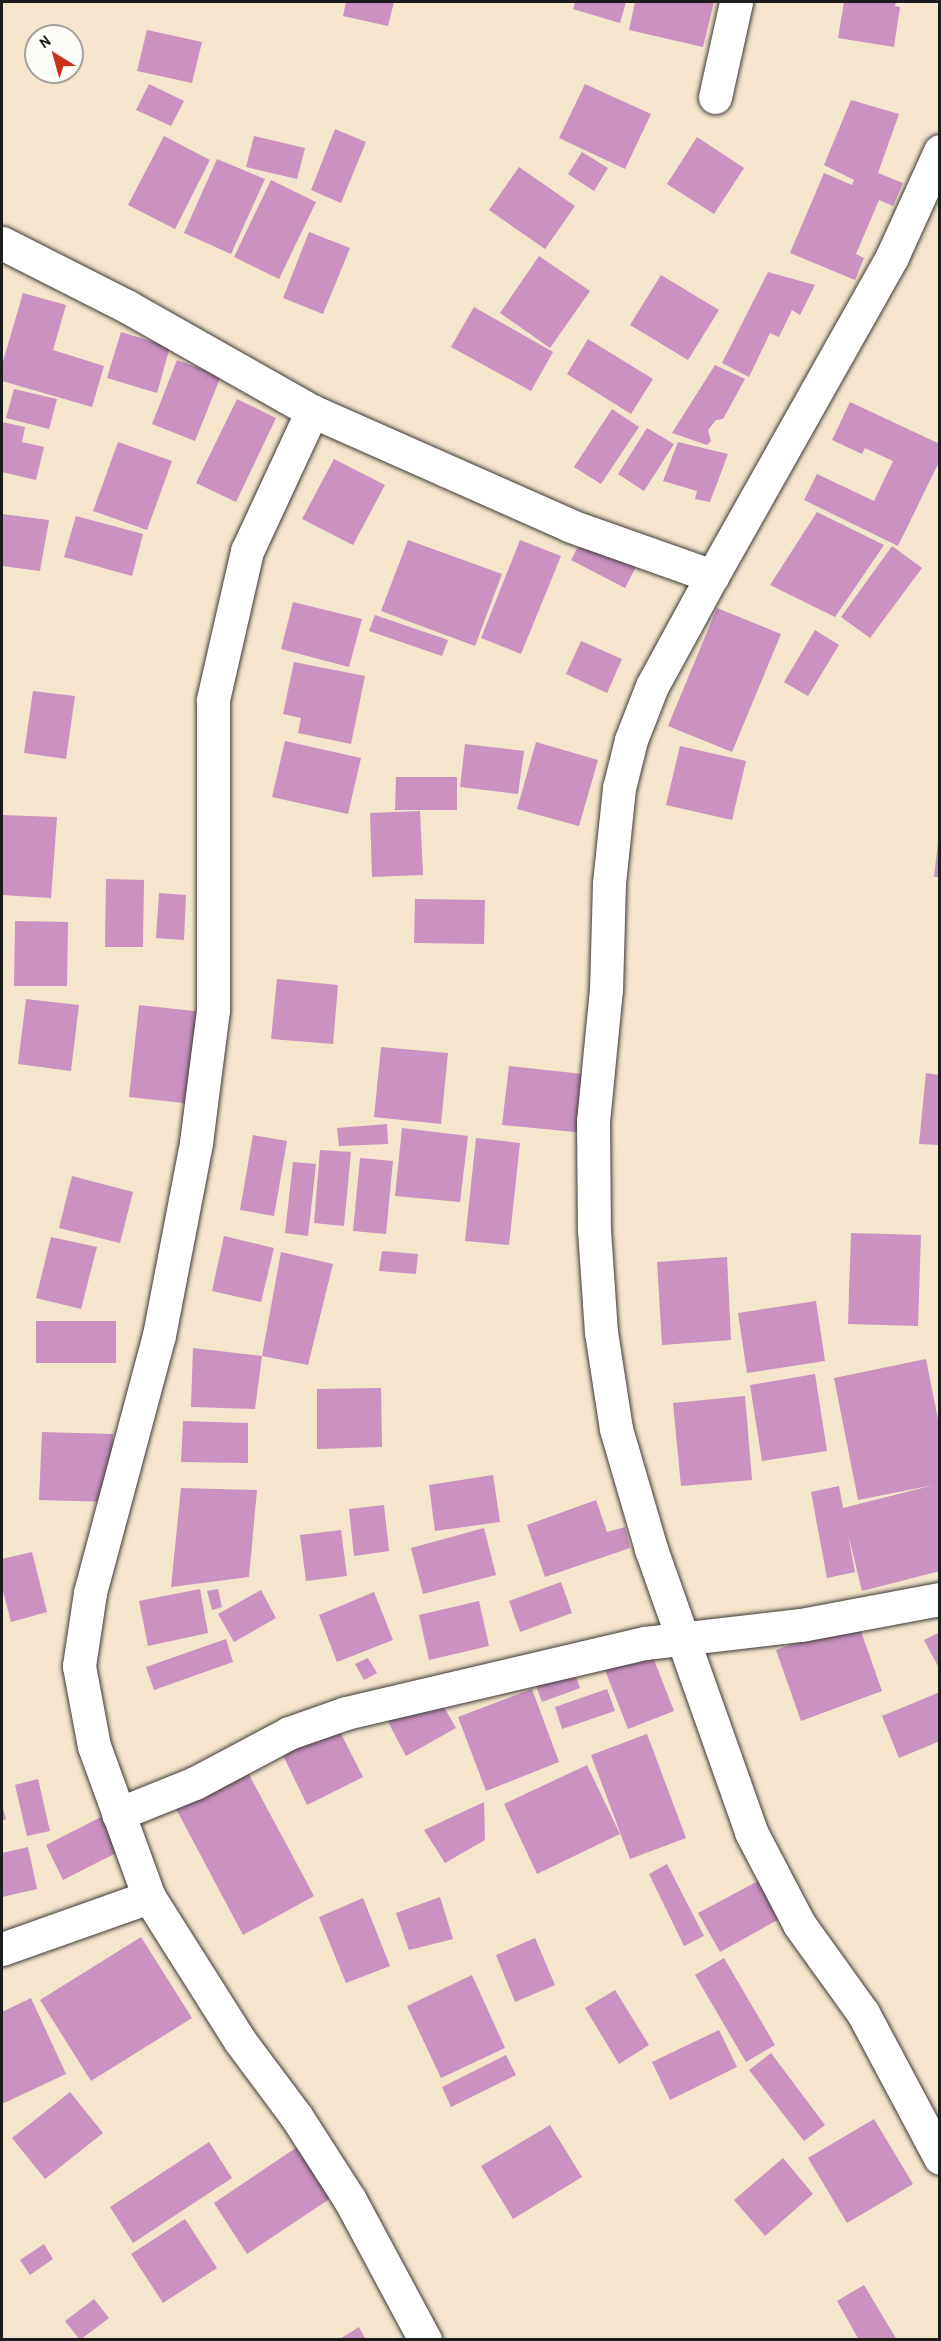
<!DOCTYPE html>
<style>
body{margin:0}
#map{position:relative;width:941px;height:2341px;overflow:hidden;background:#f4e5cc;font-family:"Patrick Hand",sans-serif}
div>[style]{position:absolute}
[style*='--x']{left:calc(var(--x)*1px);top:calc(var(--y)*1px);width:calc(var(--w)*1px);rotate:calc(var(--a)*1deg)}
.building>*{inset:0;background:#ca91c1}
.roads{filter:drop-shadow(0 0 2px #3c3a36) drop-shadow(0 0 2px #3c3a36)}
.minor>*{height:33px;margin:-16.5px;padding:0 16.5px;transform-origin:16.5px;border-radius:16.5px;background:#fff}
span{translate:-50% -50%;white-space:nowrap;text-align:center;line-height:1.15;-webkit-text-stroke:6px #fdfcf7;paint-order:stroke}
.frame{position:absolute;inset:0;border:3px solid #1c1c1c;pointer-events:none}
.north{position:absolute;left:24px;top:24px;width:60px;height:60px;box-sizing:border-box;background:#fdfcf7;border:2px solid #a3a29f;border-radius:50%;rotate:323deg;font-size:16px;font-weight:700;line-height:24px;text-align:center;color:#1c1c1c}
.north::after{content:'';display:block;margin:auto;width:21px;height:27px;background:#c8321e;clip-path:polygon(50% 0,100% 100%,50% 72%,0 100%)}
</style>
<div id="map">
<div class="building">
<div style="clip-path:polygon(346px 2px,394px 2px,388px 26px,343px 16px)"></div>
<div style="clip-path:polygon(575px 2px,626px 2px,620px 23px,573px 9px)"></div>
<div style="clip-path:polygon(635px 2px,714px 2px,703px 47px,629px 30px)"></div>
<div style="clip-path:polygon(844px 2px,896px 2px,895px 6px,900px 7px,894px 47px,838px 38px)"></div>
<div style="clip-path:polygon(147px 30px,202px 42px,192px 83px,137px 71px)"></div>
<div style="clip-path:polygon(149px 84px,184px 101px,171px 126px,136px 110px)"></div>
<div style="clip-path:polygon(585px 84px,651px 114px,625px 169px,559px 138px)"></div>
<div style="clip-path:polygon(851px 100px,899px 114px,878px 173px,903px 183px,893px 206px,879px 200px,856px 254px,864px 258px,855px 280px,790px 253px,824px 173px,852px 185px,854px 180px,824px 165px)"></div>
<div style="clip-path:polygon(335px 129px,366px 142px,341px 203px,311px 190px)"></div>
<div style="clip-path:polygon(164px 136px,210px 160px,175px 229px,128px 205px)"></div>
<div style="clip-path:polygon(254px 136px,305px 148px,297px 179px,246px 167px)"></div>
<div style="clip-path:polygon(697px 137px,744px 168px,714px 214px,667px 184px)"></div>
<div style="clip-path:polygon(582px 152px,608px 168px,594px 191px,568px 174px)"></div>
<div style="clip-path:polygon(217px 159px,265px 179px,231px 254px,184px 233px)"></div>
<div style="clip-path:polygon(519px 167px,575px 206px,545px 249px,489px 210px)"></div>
<div style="clip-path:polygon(271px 180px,316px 202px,279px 279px,234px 257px)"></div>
<div style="clip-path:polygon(309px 232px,350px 248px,323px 314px,283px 298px)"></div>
<div style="clip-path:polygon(539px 256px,590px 291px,550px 348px,500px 313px)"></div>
<div style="clip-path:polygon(768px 272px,815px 285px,800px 315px,792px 310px,779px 337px,770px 333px,749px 377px,722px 363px)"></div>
<div style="clip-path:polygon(661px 275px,719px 310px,688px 360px,630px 325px)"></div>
<div style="clip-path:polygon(23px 293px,66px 305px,53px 350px,104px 366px,92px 407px,2px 381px,2px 365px)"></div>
<div style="clip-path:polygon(474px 307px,553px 352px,531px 391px,451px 347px)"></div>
<div style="clip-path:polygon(121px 332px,170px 347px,157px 393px,107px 378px)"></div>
<div style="clip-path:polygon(588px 339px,653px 379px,631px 414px,567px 374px)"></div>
<div style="clip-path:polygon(177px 360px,221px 376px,195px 441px,152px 424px)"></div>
<div style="clip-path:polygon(715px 365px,745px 379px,723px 419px,716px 420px,708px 430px,711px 441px,707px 445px,672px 433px)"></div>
<div style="clip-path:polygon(14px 389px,57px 399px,49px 429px,6px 418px)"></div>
<div style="clip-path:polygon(237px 399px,276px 418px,236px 502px,196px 483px)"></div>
<div style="clip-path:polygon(850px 402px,940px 444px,940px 460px,898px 546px,804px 500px,817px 474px,874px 501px,893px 461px,865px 448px,862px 454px,832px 440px)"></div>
<div style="clip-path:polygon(612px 409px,639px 427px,601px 484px,574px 467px)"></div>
<div style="clip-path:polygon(2px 422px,25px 427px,22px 442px,44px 447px,36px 480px,2px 472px)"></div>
<div style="clip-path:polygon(647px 428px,674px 444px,644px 491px,618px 474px)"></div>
<div style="clip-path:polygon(118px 442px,172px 461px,147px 530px,93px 511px)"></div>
<div style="clip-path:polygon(678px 442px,728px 454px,710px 502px,695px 499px,697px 491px,663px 481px)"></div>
<div style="clip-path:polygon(334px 459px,385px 485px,353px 545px,302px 519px)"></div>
<div style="clip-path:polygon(817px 512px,884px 545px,835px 617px,770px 585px)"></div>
<div style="clip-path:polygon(2px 514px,49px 520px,40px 571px,2px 566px)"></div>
<div style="clip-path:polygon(76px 516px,143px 534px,132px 576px,64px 557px)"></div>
<div style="clip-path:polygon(584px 535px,638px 563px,625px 588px,571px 560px)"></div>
<div style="clip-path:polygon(408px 540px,502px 574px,475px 646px,381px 611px)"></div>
<div style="clip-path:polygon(520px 540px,561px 556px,521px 654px,481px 638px)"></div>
<div style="clip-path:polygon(892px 546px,922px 568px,870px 638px,841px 617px)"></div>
<div style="clip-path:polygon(293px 602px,362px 619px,349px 667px,281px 649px)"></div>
<div style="clip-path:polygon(717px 608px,781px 634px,732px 752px,668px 726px)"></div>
<div style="clip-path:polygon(375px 615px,448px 640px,442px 656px,369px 631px)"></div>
<div style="clip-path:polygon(815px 630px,839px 645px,808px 696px,784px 682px)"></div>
<div style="clip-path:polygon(581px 641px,622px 659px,607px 693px,566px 674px)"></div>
<div style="clip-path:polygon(294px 662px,365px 676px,351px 744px,298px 733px,301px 718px,283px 714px)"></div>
<div style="clip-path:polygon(33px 691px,75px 696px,66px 759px,24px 753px)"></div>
<div style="clip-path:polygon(285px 741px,361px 758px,348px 814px,272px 797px)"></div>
<div style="clip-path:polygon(536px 742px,598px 760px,579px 826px,517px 809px)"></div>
<div style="clip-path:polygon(465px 744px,524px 751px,518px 794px,460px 787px)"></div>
<div style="clip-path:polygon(680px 746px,746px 761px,732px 820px,666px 805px)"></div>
<div style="clip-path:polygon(396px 777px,457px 777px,457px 810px,395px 810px)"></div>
<div style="clip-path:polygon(420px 811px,423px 875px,372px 877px,370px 813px)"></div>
<div style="clip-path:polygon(2px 815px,57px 817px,51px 898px,2px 895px)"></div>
<div style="clip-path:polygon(938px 843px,940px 843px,940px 877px,934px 877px)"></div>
<div style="clip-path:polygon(106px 879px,144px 880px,143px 947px,105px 947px)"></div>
<div style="clip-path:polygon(159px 893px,186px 895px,184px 940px,156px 938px)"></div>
<div style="clip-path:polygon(415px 899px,485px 900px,484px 944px,414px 943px)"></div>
<div style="clip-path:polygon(15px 921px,68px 922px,67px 986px,14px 986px)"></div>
<div style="clip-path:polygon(277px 979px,338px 985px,333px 1044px,271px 1039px)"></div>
<div style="clip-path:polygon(26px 999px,79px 1005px,71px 1071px,18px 1064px)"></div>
<div style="clip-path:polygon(139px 1005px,203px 1012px,192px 1104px,129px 1097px)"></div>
<div style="clip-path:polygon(381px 1047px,448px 1053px,441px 1124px,374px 1117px)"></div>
<div style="clip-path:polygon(509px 1066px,592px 1075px,585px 1133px,502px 1125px)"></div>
<div style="clip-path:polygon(926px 1073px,940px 1075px,940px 1145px,919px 1144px)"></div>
<div style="clip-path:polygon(387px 1124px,388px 1144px,339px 1146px,337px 1128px)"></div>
<div style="clip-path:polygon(402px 1128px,468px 1136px,460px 1202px,395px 1196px)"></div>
<div style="clip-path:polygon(253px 1135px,287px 1141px,274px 1216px,240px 1210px)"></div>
<div style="clip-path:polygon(476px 1138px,520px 1143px,509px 1245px,465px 1241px)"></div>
<div style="clip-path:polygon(320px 1150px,351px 1152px,344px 1226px,314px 1223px)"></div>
<div style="clip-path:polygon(360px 1158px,393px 1161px,386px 1234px,353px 1231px)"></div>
<div style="clip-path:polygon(293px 1162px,316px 1164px,308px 1236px,285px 1233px)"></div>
<div style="clip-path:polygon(72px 1176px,133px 1192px,120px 1243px,59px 1228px)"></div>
<div style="clip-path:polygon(851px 1233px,921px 1235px,918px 1326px,848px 1324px)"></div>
<div style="clip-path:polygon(224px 1236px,274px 1248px,261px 1302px,212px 1291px)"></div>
<div style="clip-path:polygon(51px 1237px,97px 1247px,81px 1309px,36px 1298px)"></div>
<div style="clip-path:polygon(382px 1251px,418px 1254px,416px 1274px,379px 1271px)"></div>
<div style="clip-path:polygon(281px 1252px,333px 1264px,308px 1365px,262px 1356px)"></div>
<div style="clip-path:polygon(727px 1257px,731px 1340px,662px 1345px,657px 1262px)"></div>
<div style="clip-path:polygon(816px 1301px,825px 1361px,747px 1373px,738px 1313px)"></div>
<div style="clip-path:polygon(36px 1321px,116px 1321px,116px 1363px,36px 1363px)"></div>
<div style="clip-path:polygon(193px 1348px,262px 1356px,255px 1409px,191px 1407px)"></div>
<div style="clip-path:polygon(926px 1359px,940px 1429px,940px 1571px,862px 1591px,848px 1534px,855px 1572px,827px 1578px,811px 1492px,839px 1486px,843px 1508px,934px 1485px,858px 1500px,834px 1378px)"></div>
<div style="clip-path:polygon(815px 1374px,827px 1451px,762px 1461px,750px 1385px)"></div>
<div style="clip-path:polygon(381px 1388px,382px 1447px,317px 1449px,317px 1389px)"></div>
<div style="clip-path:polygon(745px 1396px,752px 1480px,681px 1486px,673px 1403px)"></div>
<div style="clip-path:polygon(183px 1421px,248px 1423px,248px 1463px,181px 1462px)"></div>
<div style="clip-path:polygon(42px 1432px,113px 1434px,111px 1502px,39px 1500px)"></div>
<div style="clip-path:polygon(493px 1475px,500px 1522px,435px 1531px,429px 1485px)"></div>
<div style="clip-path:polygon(181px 1488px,257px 1490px,249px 1577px,171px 1587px)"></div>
<div style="clip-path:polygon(596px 1500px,607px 1532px,625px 1527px,630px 1548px,545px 1577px,527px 1525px)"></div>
<div style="clip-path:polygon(384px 1505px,389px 1551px,354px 1556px,349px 1509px)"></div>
<div style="clip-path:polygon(484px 1528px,496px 1575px,423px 1594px,411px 1548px)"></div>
<div style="clip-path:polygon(341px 1530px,347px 1576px,306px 1581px,300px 1535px)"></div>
<div style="clip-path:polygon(32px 1552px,47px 1612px,11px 1622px,2px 1587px,2px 1559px)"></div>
<div style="clip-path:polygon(561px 1582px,572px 1613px,520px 1632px,509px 1601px)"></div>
<div style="clip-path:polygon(200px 1589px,208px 1633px,148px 1646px,139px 1601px)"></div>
<div style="clip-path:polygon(218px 1589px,222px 1607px,212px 1610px,207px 1591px)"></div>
<div style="clip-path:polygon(261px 1590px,276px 1618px,234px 1642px,218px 1614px)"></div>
<div style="clip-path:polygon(374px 1592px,393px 1640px,337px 1662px,319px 1615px)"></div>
<div style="clip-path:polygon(479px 1601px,489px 1646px,429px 1660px,419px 1615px)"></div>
<div style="clip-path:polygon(857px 1620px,882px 1691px,801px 1721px,776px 1650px)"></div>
<div style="clip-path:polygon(940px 1632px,940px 1670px,924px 1640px)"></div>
<div style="clip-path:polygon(226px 1639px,233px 1662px,154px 1690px,146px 1667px)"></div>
<div style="clip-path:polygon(651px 1652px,674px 1711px,628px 1729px,605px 1670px)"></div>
<div style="clip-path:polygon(368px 1658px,377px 1673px,364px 1680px,355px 1664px)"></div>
<div style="clip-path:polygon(573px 1669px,580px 1688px,542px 1702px,535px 1683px)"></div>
<div style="clip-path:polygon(532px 1689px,559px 1762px,486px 1791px,458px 1717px)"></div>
<div style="clip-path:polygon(607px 1689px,615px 1711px,562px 1729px,555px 1707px)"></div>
<div style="clip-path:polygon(940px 1692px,940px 1741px,899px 1758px,882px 1716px)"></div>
<div style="clip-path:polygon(436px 1693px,456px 1728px,406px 1756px,387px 1720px)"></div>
<div style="clip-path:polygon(334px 1720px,363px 1777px,307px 1805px,279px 1747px)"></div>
<div style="clip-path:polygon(647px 1734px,686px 1838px,630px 1859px,591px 1755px)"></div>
<div style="clip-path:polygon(587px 1765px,620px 1834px,537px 1874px,504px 1804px)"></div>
<div style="clip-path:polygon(246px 1769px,314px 1896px,243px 1935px,175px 1807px)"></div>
<div style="clip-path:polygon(38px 1779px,50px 1831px,27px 1836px,15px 1785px)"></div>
<div style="clip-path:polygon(484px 1802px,485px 1840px,445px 1863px,424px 1830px)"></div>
<div style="clip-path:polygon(2px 1804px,6px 1819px,2px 1821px)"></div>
<div style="clip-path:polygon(105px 1815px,122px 1850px,63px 1880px,46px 1845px)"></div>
<div style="clip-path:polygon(28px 1847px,37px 1889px,2px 1897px,2px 1853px)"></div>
<div style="clip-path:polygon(667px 1864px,704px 1936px,684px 1946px,649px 1874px)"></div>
<div style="clip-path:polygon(760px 1880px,781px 1918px,720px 1952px,698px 1913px)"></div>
<div style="clip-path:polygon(440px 1897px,453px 1939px,409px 1950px,396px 1913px)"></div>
<div style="clip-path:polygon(363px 1898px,390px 1966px,346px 1983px,319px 1917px)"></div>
<div style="clip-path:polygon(141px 1937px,192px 2018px,91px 2081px,40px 2000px)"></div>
<div style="clip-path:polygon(535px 1938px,555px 1985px,515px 2002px,496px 1955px)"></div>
<div style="clip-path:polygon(724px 1958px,775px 2045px,746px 2062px,695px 1975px)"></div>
<div style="clip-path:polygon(472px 1975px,505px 2048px,441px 2078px,407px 2006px)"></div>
<div style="clip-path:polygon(615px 1990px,649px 2045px,619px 2064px,585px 2008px)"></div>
<div style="clip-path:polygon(31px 1998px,66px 2074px,2px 2104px,2px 2012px)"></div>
<div style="clip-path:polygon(719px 2030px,737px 2067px,670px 2100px,652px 2062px)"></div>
<div style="clip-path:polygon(771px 2053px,825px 2125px,804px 2141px,749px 2070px)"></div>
<div style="clip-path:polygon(506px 2055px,516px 2075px,451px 2107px,442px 2087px)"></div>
<div style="clip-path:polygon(70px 2092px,103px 2133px,45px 2179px,12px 2138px)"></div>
<div style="clip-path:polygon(874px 2119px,913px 2184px,847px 2223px,808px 2158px)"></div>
<div style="clip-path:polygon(550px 2125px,582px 2177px,513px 2219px,481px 2166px)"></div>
<div style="clip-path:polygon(306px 2141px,340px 2192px,247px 2254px,214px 2203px)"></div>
<div style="clip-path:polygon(209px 2142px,232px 2178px,133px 2243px,110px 2207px)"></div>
<div style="clip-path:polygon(783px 2158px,813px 2194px,765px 2236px,734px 2200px)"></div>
<div style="clip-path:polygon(185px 2219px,217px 2268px,163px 2303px,131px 2254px)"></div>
<div style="clip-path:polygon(44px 2244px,53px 2259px,30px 2275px,20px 2260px)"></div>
<div style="clip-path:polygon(864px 2285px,897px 2340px,859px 2340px,837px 2301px)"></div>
<div style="clip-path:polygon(94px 2299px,109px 2318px,80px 2340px,65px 2321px)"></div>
<div style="clip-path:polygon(359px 2327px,366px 2340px,338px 2340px)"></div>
</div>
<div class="roads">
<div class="minor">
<div style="--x:715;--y:97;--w:97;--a:-77.5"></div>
<div style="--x:940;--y:151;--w:116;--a:114.4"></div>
<div style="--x:892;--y:257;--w:366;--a:119.4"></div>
<div style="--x:712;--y:576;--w:125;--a:118.6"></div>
<div style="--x:652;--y:686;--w:58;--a:111.3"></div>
<div style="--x:631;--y:740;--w:49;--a:104"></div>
<div style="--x:619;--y:788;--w:96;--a:96"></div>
<div style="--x:609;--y:883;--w:106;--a:91.6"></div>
<div style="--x:606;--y:989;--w:133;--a:95.6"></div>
<div style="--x:593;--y:1121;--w:109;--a:89.5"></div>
<div style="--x:594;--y:1230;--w:102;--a:86.1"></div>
<div style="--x:601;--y:1332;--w:98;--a:81.2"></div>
<div style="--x:616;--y:1429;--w:125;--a:73.7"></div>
<div style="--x:651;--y:1549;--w:300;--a:70.5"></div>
<div style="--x:751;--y:1832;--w:104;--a:62.4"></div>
<div style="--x:799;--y:1924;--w:110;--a:54.3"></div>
<div style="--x:863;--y:2013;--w:164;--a:62"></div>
<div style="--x:2;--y:243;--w:141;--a:26.9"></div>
<div style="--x:128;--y:307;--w:211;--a:29.5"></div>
<div style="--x:312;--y:411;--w:283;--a:23.9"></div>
<div style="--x:571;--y:526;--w:150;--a:19.5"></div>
<div style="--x:312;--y:411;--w:154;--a:114.9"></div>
<div style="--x:247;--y:551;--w:153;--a:102.9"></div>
<div style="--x:213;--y:700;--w:310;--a:90"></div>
<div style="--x:213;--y:1010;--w:134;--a:97.3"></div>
<div style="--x:196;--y:1143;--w:196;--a:100.9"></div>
<div style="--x:159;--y:1335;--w:267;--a:105"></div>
<div style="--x:90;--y:1593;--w:74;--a:98.6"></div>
<div style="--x:79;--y:1666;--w:81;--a:79.4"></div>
<div style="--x:94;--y:1746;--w:161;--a:70"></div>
<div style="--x:149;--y:1897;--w:170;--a:57.7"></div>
<div style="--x:240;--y:2041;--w:94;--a:53.3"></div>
<div style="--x:296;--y:2116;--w:100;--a:57.3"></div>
<div style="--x:350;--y:2200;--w:159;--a:61.8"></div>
<div style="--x:118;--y:1814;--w:83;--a:-21.9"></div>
<div style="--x:195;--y:1783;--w:106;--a:-28"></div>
<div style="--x:289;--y:1733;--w:60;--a:-19.3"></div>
<div style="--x:346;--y:1713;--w:307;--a:-13.2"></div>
<div style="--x:645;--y:1643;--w:157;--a:-6.6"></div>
<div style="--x:801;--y:1625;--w:141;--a:-10.6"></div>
<div style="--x:2;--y:1949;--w:156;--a:-19.5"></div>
</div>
</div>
<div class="frame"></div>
<div class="north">N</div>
</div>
